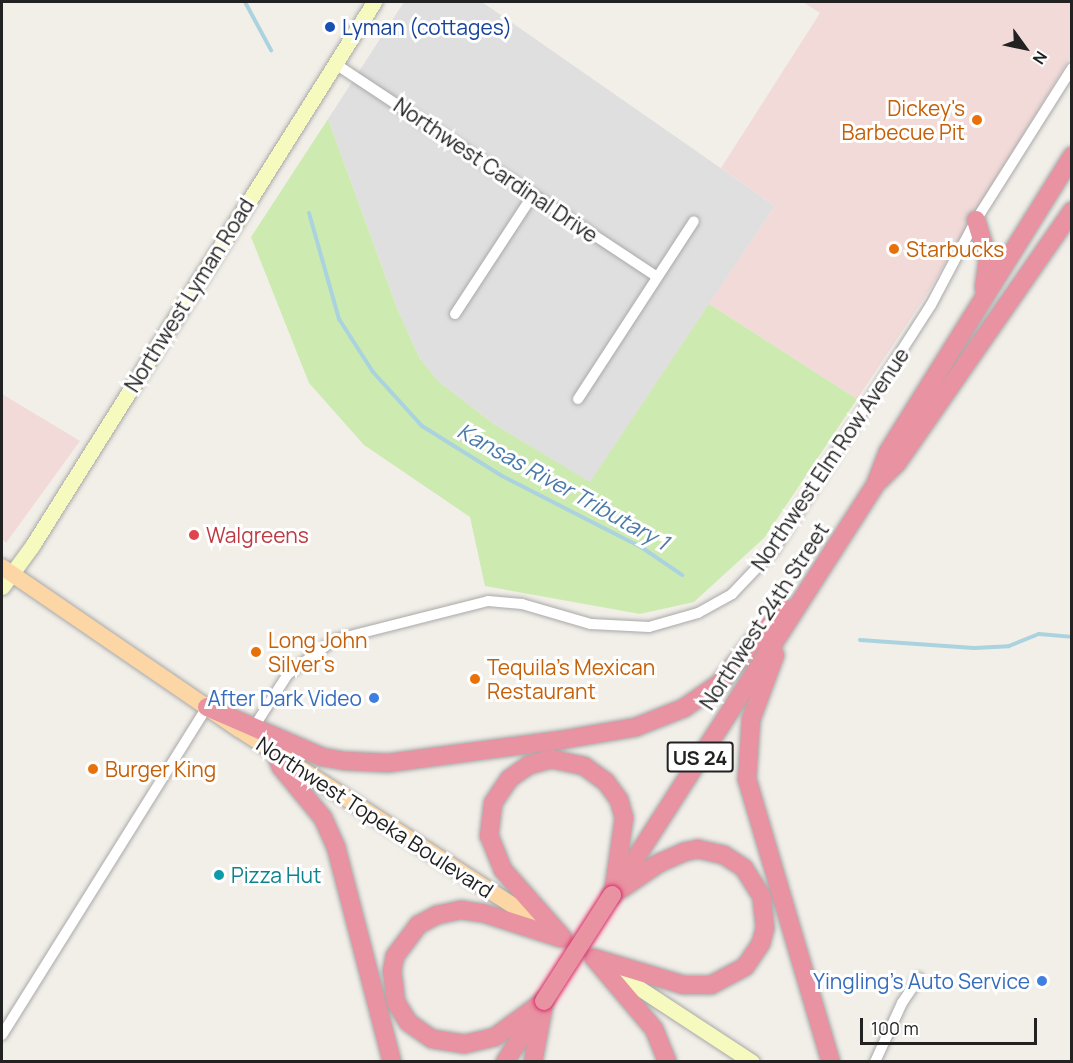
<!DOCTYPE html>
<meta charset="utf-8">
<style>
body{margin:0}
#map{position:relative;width:1073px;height:1063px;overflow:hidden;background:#f2efe9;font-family:Manrope,sans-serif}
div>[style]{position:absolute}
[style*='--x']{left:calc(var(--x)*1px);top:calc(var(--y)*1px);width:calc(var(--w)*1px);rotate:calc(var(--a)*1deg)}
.residential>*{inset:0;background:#e0dfdf}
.commercial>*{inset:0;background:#f2dad9}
.grass>*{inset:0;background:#cdebb0}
.stream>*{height:4px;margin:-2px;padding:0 2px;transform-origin:2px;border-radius:2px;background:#aad3df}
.roads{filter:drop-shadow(0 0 2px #a9a9a9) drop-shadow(0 0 2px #a9a9a9)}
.street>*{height:10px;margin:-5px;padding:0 5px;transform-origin:5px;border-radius:5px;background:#fff}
.secondary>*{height:15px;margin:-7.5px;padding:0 7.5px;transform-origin:7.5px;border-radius:7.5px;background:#f7fabf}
.primary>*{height:16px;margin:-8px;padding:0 8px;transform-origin:8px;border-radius:8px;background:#fcd6a4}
.highway>*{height:18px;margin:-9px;padding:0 9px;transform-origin:9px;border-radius:9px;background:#e892a2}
.bridges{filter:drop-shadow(0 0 2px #dc2a67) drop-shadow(0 0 2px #dc2a67)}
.highway-bridge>*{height:18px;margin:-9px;padding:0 9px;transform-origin:9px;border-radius:9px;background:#e892a2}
.dots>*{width:16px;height:16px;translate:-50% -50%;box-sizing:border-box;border:3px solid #fff;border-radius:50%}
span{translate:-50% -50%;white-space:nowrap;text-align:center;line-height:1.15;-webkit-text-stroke:6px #fff;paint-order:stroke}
.shield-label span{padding:2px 4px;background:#fff;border:2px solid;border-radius:4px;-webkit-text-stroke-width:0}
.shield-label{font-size:20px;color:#222;font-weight:700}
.transit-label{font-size:21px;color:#164399}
.left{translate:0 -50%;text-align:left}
.food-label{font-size:21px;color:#c56008}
.right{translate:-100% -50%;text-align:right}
.street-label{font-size:21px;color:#222}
.health-label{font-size:21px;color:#be3a42}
.shop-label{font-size:21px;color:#366cbe}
.culture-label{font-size:21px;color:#0d838f}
.water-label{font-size:22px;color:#4a7aab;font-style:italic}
.frame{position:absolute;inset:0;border:3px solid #222;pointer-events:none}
.north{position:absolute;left:995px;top:18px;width:60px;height:60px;-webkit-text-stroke:4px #fff;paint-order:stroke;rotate:123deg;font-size:16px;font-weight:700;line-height:24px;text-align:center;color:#222}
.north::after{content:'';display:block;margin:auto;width:21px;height:27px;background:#222;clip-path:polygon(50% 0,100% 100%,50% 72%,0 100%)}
.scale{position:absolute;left:860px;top:1018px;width:177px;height:27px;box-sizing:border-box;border:3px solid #222;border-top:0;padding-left:8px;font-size:18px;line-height:21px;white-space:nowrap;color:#222;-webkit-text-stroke:4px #fff;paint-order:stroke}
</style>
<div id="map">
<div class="residential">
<div style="clip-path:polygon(404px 2px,482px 2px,775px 206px,590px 483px,494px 424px,438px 381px,420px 359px,397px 308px,328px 119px)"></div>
</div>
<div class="commercial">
<div style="clip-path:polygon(803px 2px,1071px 2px,1071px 56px,923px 300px,857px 399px,709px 304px,775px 206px,721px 168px,820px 13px)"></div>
<div style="clip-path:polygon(2px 394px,80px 441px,6px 543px,2px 539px)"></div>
</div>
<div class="grass">
<div style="clip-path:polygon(328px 119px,397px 308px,420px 359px,438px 381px,494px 424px,590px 482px,709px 304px,857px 399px,765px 537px,694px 602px,640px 614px,485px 586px,470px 517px,364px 445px,309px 383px,251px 237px)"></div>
</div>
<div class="stream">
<div style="--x:245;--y:2;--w:55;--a:61.6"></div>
<div style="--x:309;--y:213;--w:110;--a:74.2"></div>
<div style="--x:339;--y:319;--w:63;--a:57.3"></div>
<div style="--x:373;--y:372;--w:73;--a:47.8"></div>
<div style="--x:422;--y:426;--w:94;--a:32"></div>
<div style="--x:502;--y:476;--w:156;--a:27.1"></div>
<div style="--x:641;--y:547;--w:50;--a:34.3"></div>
<div style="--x:860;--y:640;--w:114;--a:4"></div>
<div style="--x:974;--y:648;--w:35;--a:-3"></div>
<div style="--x:1009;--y:646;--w:32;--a:-22"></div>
<div style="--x:1039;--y:634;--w:33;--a:5"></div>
</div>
<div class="roads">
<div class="street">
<div style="--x:334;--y:63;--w:387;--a:33.5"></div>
<div style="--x:455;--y:314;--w:142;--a:-56.8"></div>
<div style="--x:578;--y:399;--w:212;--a:-56.9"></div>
<div style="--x:252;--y:730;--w:67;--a:-57.3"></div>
<div style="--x:288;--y:674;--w:57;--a:-36.5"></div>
<div style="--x:334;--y:640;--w:159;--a:-14.2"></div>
<div style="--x:488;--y:601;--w:34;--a:5"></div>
<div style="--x:522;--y:604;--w:72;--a:16.2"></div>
<div style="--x:591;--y:624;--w:58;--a:3"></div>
<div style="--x:649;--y:627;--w:51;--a:-15.9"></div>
<div style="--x:698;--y:613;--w:39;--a:-29"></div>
<div style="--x:732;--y:594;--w:59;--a:-46.4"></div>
<div style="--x:773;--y:551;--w:292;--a:-57.3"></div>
<div style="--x:931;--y:305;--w:96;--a:-62.1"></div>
<div style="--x:976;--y:220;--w:180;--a:-57.7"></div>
<div style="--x:2;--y:1035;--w:387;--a:-58"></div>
<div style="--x:875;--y:1062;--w:65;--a:-65.4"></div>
<div style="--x:902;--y:1003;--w:30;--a:-56"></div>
</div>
<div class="secondary">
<div style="--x:2;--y:587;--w:51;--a:-53.8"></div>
<div style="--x:32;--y:546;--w:643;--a:-57.84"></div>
<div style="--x:604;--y:965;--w:177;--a:33.2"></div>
</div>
<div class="primary">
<div style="--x:2;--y:567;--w:287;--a:34.4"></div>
<div style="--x:239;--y:729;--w:375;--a:32.8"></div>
</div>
<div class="highway">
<div style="--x:976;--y:220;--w:41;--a:72.9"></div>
<div style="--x:988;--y:259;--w:29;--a:98"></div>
<div style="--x:880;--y:480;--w:24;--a:-45"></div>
<div style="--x:897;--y:463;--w:307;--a:-55.2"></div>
<div style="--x:775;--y:655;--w:69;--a:110.3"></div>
<div style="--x:751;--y:720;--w:59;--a:93.9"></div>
<div style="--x:747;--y:779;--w:295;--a:73.5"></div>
<div style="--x:207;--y:707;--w:125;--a:23.5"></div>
<div style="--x:322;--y:757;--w:23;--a:10"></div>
<div style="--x:345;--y:761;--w:43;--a:2.7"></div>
<div style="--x:388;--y:763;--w:175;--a:-7.6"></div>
<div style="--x:561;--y:740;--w:76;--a:-9.8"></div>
<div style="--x:636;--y:727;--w:52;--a:-21.6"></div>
<div style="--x:684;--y:708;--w:44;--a:-34.8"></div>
<div style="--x:720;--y:683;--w:58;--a:-51.3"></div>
<div style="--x:756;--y:638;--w:42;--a:-43.1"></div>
<div style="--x:275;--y:752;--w:16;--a:68"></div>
<div style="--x:281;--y:767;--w:66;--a:50.5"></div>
<div style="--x:323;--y:818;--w:32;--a:66"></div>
<div style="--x:336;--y:847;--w:222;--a:75.4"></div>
<div style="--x:612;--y:895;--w:489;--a:-57.3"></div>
<div style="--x:876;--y:483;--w:33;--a:-69"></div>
<div style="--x:888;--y:452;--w:349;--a:-58.1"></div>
<div style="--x:563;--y:938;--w:91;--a:-131.4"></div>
<div style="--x:503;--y:870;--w:37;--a:-112"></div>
<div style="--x:489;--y:836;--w:33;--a:-83"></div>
<div style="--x:493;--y:803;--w:29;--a:-56"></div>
<div style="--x:509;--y:779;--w:24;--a:-35"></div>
<div style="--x:529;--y:765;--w:23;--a:-15"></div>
<div style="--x:551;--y:759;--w:34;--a:12"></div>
<div style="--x:584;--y:766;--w:27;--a:36"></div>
<div style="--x:606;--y:782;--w:22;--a:54"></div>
<div style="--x:619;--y:800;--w:19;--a:74"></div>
<div style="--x:624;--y:818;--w:70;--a:98.2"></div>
<div style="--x:594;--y:958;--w:94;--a:16.7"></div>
<div style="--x:684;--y:985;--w:27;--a:0"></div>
<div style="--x:711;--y:985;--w:38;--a:-28"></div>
<div style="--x:745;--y:967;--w:29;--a:-56"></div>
<div style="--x:761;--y:943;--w:16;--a:-75"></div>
<div style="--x:765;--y:928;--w:31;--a:-96"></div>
<div style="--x:762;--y:897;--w:34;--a:-122"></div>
<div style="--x:744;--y:868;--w:24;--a:-147"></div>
<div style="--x:724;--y:855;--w:27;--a:-167"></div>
<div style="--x:698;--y:849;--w:14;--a:168"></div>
<div style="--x:684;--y:852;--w:27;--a:156"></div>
<div style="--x:659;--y:863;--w:46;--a:145.6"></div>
<div style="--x:594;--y:958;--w:93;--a:49.8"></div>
<div style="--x:654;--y:1029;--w:35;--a:68"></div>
<div style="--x:544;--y:1001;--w:61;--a:143.7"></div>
<div style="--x:495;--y:1037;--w:32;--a:167"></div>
<div style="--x:464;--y:1044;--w:32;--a:-171"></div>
<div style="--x:432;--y:1039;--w:29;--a:-145"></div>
<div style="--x:408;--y:1022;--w:23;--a:-121"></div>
<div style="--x:396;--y:1002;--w:31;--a:-97"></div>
<div style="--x:392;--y:971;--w:15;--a:-79"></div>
<div style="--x:395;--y:956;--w:39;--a:-53"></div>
<div style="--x:418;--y:925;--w:21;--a:-28"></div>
<div style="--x:437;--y:915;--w:25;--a:-12"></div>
<div style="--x:461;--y:910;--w:22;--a:8"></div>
<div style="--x:483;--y:913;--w:82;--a:17.8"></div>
<div style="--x:505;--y:1062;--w:56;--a:-57.4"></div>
<div style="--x:533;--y:1062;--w:54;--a:-79.3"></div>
</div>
</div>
<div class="bridges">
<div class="highway-bridge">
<div style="--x:544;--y:1001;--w:126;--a:-57.3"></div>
</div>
</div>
<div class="dots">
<div style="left:330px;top:27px;background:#1a4fb4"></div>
<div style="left:977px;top:120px;background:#e8710a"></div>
<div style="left:894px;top:249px;background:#e8710a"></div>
<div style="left:194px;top:535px;background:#e0444e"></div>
<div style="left:256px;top:652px;background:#e8710a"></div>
<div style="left:475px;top:679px;background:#e8710a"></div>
<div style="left:374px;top:698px;background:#3f7fe0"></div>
<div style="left:93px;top:769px;background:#e8710a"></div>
<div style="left:219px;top:875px;background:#0f9aa8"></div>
<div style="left:1042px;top:981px;background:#3f7fe0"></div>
</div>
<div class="shield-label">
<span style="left:700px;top:757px">US 24</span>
</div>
<div class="transit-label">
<span class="left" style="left:342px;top:27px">Lyman (cottages)</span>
</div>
<div class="food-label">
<span class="right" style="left:965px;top:120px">Dickey's<br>Barbecue Pit</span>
<span class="left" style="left:906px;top:249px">Starbucks</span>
<span class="left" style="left:268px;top:652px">Long John<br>Silver's</span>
<span class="left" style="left:487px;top:679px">Tequila’s Mexican<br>Restaurant</span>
<span class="left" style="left:105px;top:769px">Burger King</span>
</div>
<div class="street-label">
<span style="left:496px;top:170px;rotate:34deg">Northwest Cardinal Drive</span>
<span style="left:189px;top:295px;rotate:-58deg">Northwest Lyman Road</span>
<span style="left:830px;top:459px;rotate:-56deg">Northwest Elm Row Avenue</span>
<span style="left:764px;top:616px;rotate:-57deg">Northwest 24th Street</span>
<span style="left:375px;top:817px;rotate:33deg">Northwest Topeka Boulevard</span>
</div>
<div class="health-label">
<span class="left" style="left:206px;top:535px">Walgreens</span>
</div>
<div class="shop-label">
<span class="right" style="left:362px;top:698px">After Dark Video</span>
<span class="right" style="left:1030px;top:981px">Yingling's Auto Service</span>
</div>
<div class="culture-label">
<span class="left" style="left:231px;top:875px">Pizza Hut</span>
</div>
<div class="water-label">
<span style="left:563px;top:487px;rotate:29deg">Kansas River Tributary 1</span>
</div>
<div class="frame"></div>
<div class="north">N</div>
<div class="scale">100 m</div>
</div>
